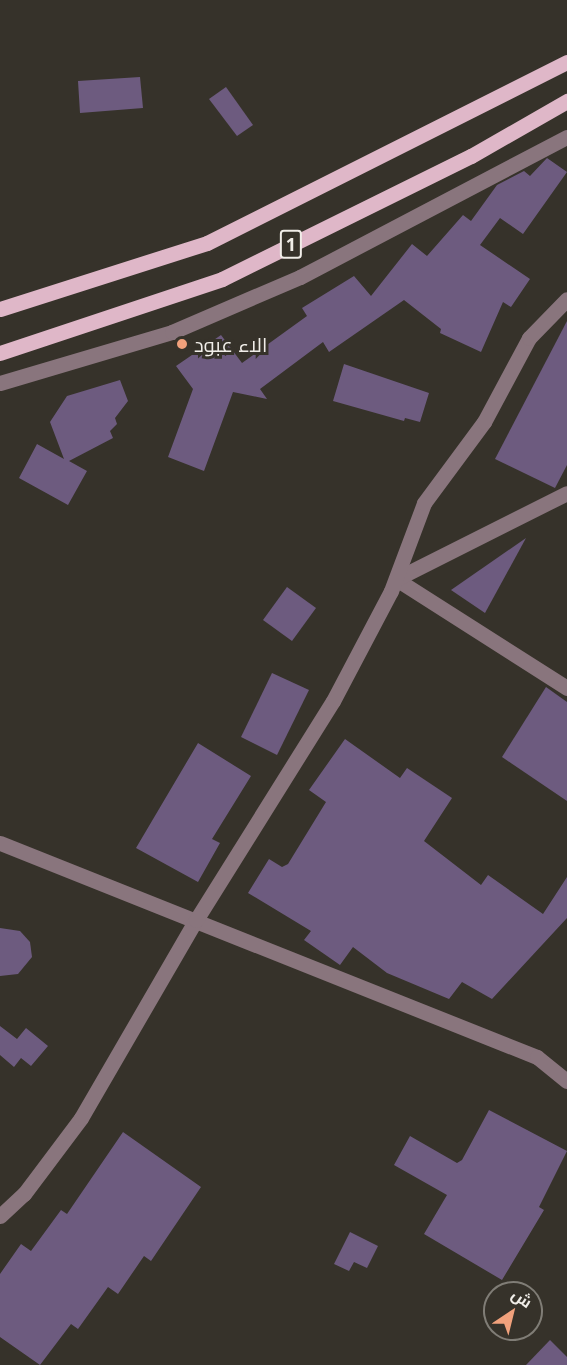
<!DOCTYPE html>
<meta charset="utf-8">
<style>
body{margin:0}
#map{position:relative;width:567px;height:1365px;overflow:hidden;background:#36322a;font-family:"Open Sans",Cairo,sans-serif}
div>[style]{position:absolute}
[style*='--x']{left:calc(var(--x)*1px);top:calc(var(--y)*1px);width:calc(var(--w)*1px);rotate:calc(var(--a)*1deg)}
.building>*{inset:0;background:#6d5b7f}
.minor>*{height:15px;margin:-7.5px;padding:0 7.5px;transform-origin:7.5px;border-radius:7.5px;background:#89757d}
.major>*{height:15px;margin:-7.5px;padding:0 7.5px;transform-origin:7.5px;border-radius:7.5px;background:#dfb7c8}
.dots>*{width:16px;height:16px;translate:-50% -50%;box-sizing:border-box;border:3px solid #36322a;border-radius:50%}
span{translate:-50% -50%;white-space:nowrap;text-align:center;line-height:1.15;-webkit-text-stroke:6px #36322a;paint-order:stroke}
.shield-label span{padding:2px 4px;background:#36322a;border:2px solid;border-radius:4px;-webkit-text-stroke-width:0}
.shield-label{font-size:18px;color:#f0ede8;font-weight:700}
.poi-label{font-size:20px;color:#f0ede8}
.left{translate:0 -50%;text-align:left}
.north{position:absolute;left:483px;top:1281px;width:60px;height:60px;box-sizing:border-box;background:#36322a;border:2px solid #807d76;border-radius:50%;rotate:35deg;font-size:16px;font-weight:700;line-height:24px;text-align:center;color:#f0ede8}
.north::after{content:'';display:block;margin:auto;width:21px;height:27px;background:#f1a17c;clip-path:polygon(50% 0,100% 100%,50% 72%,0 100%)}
</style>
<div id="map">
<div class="building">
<div style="clip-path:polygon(140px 77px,143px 108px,80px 113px,78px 81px)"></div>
<div style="clip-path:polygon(226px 87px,253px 125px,237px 136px,209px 99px)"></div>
<div style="clip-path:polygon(547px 158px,567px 172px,523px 234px,500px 218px,480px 245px,530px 279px,511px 307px,503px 302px,481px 352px,440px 333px,441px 329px,404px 300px,329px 352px,323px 342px,260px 389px,267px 399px,233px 392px,204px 471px,168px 457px,193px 389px,176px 366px,221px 335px,242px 363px,307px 316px,302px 308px,354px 276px,371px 296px,412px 244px,427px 256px,463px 215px,471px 221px,497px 185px,524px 171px,530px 176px)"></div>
<div style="clip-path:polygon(567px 321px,567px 465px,555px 488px,495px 459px)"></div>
<div style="clip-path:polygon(344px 364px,429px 393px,420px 422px,405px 418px,404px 421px,333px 401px)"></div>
<div style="clip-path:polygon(120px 380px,128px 401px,115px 418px,117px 424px,110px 431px,113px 438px,69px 461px,87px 471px,68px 505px,19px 478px,37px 444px,64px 459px,50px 422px,67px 396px)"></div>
<div style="clip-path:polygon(526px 538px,485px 613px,451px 590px)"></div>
<div style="clip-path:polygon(287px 587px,316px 608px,292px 641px,263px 620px)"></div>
<div style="clip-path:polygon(272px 673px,309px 690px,277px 755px,241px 737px)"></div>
<div style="clip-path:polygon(546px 687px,567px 702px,567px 801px,502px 757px)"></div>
<div style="clip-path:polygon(345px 739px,400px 778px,407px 768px,452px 798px,424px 841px,481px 885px,488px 875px,543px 914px,567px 877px,567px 918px,492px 999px,462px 982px,449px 999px,387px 973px,353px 947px,340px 965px,304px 940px,311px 931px,248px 893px,269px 859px,282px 867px,288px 864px,326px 802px,309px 790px)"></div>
<div style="clip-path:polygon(198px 743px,251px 776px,212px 839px,220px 843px,198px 882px,136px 848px)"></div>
<div style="clip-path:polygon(0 928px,20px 931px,30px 942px,32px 957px,18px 974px,0 976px)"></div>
<div style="clip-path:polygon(0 1026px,17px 1039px,26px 1028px,48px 1046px,31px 1066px,21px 1058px,14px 1067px,0 1055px)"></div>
<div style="clip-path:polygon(489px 1110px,567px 1151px,539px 1207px,544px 1210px,502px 1280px,424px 1234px,447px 1195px,394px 1165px,410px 1136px,457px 1163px,462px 1160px)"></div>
<div style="clip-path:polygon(123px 1132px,201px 1187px,151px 1261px,144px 1256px,118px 1294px,108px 1287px,78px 1329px,71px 1324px,40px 1365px,0 1337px,0 1274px,21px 1244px,31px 1251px,61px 1210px,67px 1214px)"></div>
<div style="clip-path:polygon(350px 1232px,378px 1246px,367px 1268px,354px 1262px,349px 1271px,334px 1264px)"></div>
<div style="clip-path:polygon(550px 1340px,567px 1357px,567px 1365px,526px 1365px)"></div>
</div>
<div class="minor">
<div style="--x:0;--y:383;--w:179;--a:-16.5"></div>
<div style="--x:172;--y:332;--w:139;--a:-23.3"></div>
<div style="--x:300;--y:277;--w:301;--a:-27.7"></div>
<div style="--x:396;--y:579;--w:203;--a:32.5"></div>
<div style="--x:396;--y:579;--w:191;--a:-26.7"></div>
<div style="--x:0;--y:843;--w:578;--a:21.73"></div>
<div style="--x:537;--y:1057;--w:38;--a:39"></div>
<div style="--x:0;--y:1216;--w:33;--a:-43"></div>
<div style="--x:24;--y:1194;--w:95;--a:-53.1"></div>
<div style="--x:81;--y:1118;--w:229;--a:-59.9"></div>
<div style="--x:196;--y:920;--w:258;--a:-58"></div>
<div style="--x:333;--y:701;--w:124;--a:-62.2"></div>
<div style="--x:391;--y:591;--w:94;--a:-69.4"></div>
<div style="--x:424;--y:503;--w:101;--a:-53.5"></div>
<div style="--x:484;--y:422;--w:95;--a:-61.8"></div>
<div style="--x:529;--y:338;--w:54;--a:-45.7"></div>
</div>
<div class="major">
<div style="--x:0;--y:309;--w:217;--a:-17.7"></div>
<div style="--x:207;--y:243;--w:403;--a:-26.7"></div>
<div style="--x:0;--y:353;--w:234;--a:-18.4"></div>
<div style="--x:222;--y:279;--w:278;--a:-26.3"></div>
<div style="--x:471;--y:156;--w:111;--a:-29.8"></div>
</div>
<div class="dots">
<div style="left:182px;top:344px;background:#f1a17c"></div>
</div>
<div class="shield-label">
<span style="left:291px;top:244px">1</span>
</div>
<div class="poi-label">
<span class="left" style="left:194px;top:344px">الاء عبود</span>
</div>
<div class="north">ش</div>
</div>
